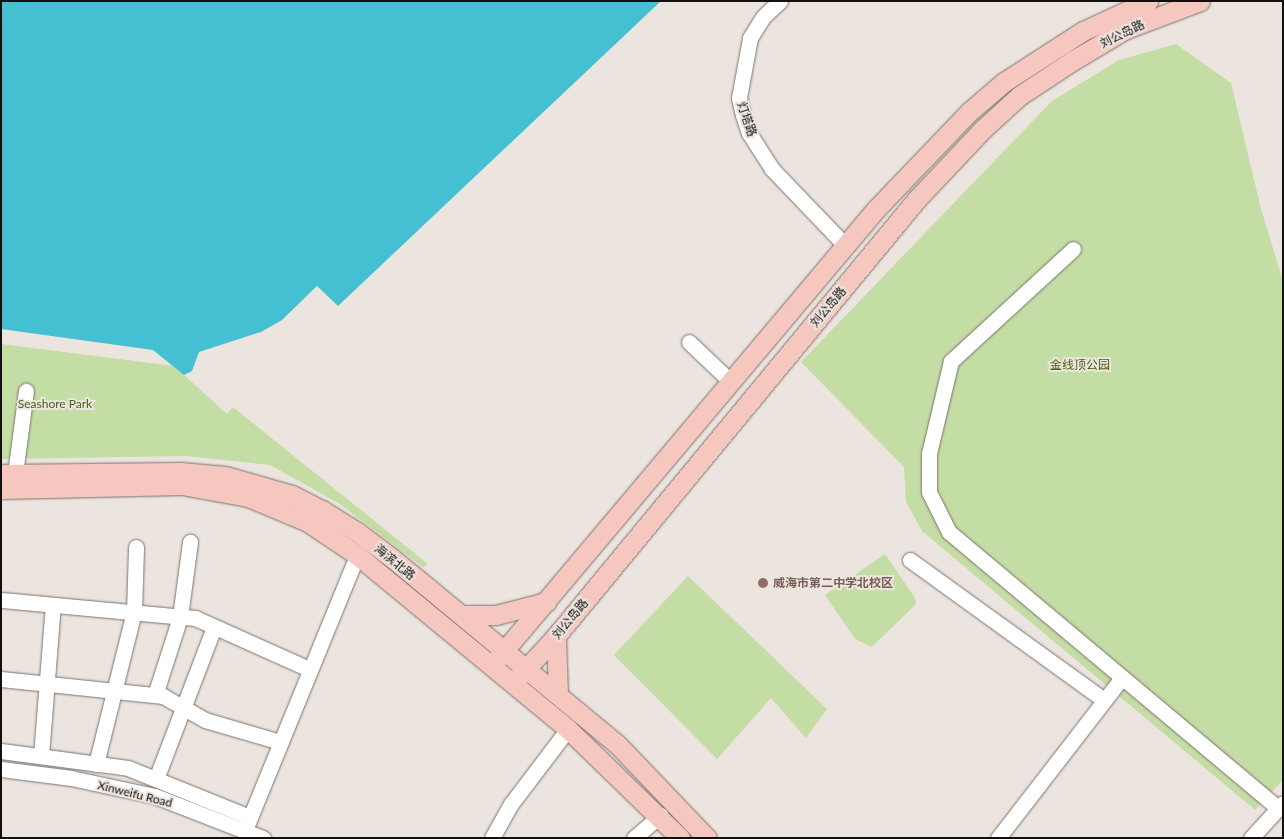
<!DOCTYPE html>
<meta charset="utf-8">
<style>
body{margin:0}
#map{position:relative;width:1284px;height:839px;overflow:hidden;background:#ece4de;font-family:Lato,"Noto Sans SC",sans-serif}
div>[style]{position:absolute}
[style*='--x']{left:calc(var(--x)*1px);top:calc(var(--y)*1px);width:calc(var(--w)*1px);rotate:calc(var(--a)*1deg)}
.green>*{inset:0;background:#c4dda4}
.water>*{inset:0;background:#45c0d3}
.roads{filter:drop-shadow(0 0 1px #7a736d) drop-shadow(0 0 1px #7a736d)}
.minor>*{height:15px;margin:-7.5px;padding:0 7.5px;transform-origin:7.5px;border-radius:7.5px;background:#fff}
.major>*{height:19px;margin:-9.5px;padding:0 9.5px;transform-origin:9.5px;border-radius:9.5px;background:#f5c7be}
.dots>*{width:14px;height:14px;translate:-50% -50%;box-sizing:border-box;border:2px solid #ece4de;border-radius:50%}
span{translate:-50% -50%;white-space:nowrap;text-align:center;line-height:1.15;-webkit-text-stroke:4px #ece4de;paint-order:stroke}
.street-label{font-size:12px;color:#120f0d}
.park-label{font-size:12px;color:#47630d}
.education-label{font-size:12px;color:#785e54;font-weight:700}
.left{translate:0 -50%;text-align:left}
.frame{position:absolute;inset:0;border:2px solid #120f0d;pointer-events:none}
</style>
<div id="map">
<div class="green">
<div style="clip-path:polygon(1176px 44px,1231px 83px,1261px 209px,1283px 281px,1283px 780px,1255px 810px,922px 531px,906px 502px,904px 467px,801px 362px,1052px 101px,1119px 60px)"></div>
<div style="clip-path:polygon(1px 344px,174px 366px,227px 414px,233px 407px,428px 564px,423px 567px,340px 504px,270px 465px,185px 456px,1px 459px)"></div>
<div style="clip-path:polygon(885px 554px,915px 598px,916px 604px,872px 647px,855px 639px,825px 595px)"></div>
<div style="clip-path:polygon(688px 576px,827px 709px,806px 738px,771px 698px,717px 759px,614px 655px)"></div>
</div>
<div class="water">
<div style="clip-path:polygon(1px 1px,661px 1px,338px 306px,317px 286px,282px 320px,261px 332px,199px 352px,192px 371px,184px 375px,153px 350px,1px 329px)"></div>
</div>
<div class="roads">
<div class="minor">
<div style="--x:780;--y:1;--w:23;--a:137"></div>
<div style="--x:763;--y:17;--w:25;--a:122"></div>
<div style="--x:750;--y:38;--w:61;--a:100.4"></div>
<div style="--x:739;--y:98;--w:17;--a:77"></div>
<div style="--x:743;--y:115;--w:19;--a:72"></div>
<div style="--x:749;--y:133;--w:43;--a:57.4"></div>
<div style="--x:772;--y:169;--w:105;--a:46.2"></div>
<div style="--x:1073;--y:249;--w:166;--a:137.4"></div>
<div style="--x:951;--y:361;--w:95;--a:103.4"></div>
<div style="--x:929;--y:453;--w:39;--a:90"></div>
<div style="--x:929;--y:492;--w:45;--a:63.4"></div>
<div style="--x:949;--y:532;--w:429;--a:40"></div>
<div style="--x:689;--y:342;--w:58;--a:43.6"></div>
<div style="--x:15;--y:474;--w:84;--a:-82.5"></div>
<div style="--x:910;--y:560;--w:239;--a:35.8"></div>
<div style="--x:1;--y:600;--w:195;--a:5.3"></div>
<div style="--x:195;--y:618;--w:125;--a:24.1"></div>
<div style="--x:1;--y:679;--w:163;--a:6"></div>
<div style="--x:163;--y:696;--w:48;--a:29.7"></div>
<div style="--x:205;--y:720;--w:78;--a:16.3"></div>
<div style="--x:155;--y:695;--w:82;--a:-72.2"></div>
<div style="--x:180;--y:617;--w:76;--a:-82.4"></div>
<div style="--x:1;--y:751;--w:128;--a:7.6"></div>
<div style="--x:128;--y:768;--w:131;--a:22"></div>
<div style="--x:41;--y:756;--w:151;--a:-85.5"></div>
<div style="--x:96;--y:764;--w:157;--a:-76"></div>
<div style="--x:134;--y:612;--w:65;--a:-88.2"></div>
<div style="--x:1;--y:769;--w:71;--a:7.3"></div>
<div style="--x:71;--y:778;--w:86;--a:12.1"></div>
<div style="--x:155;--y:796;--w:116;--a:21.3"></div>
<div style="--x:156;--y:779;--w:163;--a:-69.1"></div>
<div style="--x:245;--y:830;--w:297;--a:-67.8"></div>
<div style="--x:492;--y:838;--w:39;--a:-61"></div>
<div style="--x:511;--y:804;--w:94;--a:-52.8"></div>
<div style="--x:634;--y:838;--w:35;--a:-41"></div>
<div style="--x:998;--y:838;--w:201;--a:-52.3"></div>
<div style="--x:1251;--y:838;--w:47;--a:-47.6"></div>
</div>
<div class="major">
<div style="--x:1;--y:474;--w:180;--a:-0.6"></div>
<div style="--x:181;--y:472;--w:44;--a:5.2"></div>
<div style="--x:225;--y:476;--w:70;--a:15.8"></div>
<div style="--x:292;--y:495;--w:34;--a:27"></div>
<div style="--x:322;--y:510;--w:40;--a:32"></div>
<div style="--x:356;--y:531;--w:45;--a:36.9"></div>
<div style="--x:392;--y:558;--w:293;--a:39.6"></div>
<div style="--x:618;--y:745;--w:129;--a:46.3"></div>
<div style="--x:1;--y:489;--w:181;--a:-1.3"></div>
<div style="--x:182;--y:485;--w:67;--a:10.3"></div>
<div style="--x:248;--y:497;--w:65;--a:22.6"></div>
<div style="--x:308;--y:522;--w:59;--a:34"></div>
<div style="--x:357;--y:555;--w:273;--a:39.5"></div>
<div style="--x:568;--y:729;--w:156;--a:44.2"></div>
<div style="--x:462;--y:615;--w:34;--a:0"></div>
<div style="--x:496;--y:615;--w:52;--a:-14.6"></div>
<div style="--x:556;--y:636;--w:57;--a:88"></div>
<div style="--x:492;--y:665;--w:596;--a:-49.9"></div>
<div style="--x:876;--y:209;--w:134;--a:-46.2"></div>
<div style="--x:969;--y:112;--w:46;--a:-40.6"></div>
<div style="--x:1004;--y:82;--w:94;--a:-32.8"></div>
<div style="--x:1083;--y:31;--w:72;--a:-24.8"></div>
<div style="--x:513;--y:683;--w:64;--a:-47.5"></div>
<div style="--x:556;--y:636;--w:565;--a:-50.45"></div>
<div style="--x:916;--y:200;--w:98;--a:-46.7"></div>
<div style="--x:983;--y:129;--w:49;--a:-42.5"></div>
<div style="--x:1019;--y:96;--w:64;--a:-33.4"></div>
<div style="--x:1072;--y:61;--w:63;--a:-30.7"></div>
<div style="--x:1126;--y:29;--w:79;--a:-20.7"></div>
</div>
</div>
<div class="dots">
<div style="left:763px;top:583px;background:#8d6e63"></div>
</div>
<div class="street-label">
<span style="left:1122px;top:34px;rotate:-26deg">刘公岛路</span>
<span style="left:747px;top:119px;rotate:71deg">灯塔路</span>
<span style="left:828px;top:307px;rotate:-50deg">刘公岛路</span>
<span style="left:395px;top:562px;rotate:39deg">海滨北路</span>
<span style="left:570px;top:619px;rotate:-50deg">刘公岛路</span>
<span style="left:135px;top:794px;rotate:14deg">Xinweifu Road</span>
</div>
<div class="park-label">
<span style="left:1080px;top:365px">金线顶公园</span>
<span style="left:55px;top:404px">Seashore Park</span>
</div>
<div class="education-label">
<span class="left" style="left:773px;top:583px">威海市第二中学北校区</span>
</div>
<div class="frame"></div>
</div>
